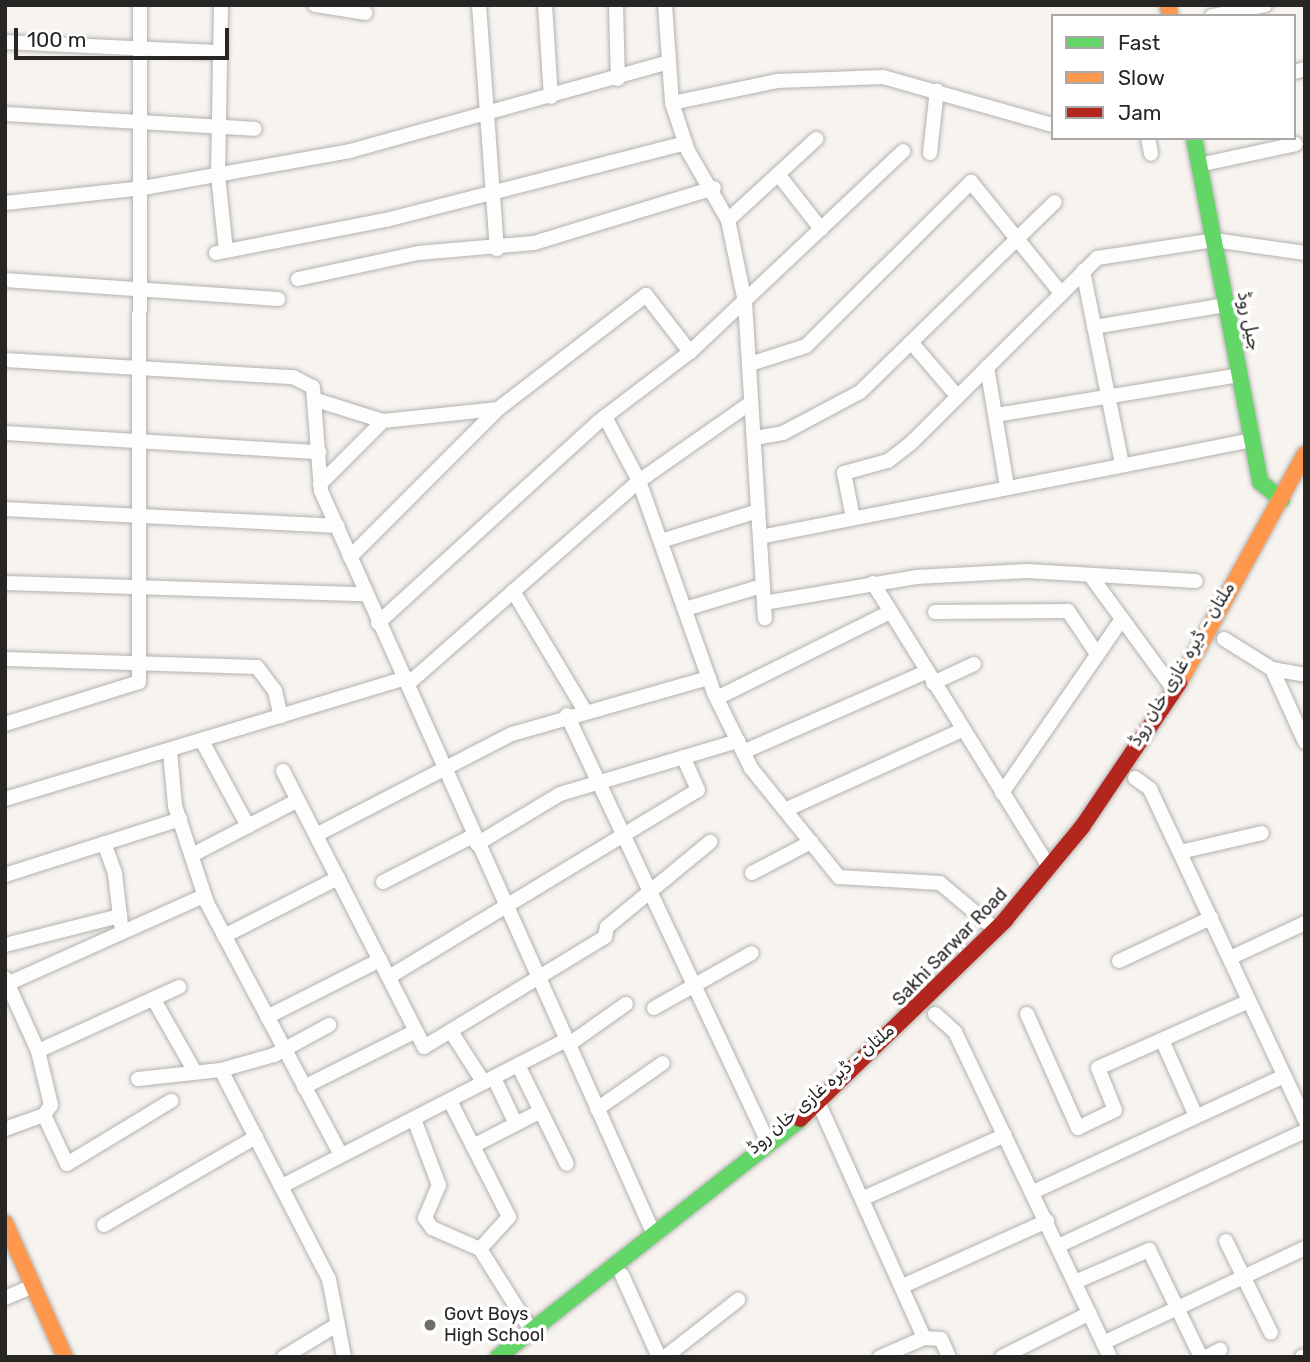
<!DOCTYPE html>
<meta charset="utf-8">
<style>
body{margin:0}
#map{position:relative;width:1310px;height:1362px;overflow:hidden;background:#f7f4f0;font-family:Rubik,Vazirmatn,sans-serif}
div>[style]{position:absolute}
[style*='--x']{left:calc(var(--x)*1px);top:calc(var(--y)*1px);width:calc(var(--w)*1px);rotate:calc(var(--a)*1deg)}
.roads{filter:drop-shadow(0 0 2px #b3b1ae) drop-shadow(0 0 2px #b3b1ae)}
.street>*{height:14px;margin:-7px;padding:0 7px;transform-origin:7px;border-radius:7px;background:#fefdfd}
.fast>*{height:16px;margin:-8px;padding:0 8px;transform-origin:8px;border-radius:8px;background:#63d668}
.slow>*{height:16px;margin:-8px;padding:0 8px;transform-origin:8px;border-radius:8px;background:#ff974d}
.jam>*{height:16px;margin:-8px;padding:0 8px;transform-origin:8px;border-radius:8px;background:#b3261e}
.dots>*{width:19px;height:19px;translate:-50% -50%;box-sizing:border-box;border:4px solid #fff;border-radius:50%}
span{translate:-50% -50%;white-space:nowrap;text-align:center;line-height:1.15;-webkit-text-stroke:7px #fff;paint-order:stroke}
.street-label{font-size:18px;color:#282624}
.poi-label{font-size:18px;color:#282624}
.left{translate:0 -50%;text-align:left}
.frame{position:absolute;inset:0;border:7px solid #282624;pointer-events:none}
.legend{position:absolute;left:1051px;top:14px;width:245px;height:126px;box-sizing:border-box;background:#fff;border:2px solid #a9a8a7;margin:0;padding:9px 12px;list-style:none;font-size:21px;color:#282624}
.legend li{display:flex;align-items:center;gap:14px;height:35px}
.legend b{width:35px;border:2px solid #a9a8a7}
.scale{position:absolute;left:14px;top:28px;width:215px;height:32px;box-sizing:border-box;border:4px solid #282624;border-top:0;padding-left:9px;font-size:21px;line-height:24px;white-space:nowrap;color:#282624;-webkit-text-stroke:5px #fff;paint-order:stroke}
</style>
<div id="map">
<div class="roads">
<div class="street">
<div style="--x:221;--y:5;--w:170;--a:91"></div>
<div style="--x:218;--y:175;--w:76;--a:84"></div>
<div style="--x:315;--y:5;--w:51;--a:9.1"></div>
<div style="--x:479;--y:5;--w:245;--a:85.8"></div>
<div style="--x:545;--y:5;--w:92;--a:86.3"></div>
<div style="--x:616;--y:5;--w:74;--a:88.5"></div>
<div style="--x:665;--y:5;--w:98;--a:85.9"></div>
<div style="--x:672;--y:103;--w:51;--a:71.6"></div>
<div style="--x:688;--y:151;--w:80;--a:59.9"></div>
<div style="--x:728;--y:220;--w:84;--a:78.3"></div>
<div style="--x:745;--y:302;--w:317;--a:86.4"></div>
<div style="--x:1212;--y:16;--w:54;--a:-11.7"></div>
<div style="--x:5;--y:42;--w:216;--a:2.7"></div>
<div style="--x:1294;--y:72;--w:11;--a:-15"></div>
<div style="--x:672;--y:103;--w:107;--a:-11.8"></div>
<div style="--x:777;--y:81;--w:106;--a:-2.2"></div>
<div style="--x:883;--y:77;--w:177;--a:15.8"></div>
<div style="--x:5;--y:114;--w:250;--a:3.4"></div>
<div style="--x:1148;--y:138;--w:16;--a:79"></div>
<div style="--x:930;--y:153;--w:63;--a:-83.7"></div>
<div style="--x:1199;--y:165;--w:99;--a:-12.2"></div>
<div style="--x:778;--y:174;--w:70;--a:52"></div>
<div style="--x:5;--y:203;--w:139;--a:-6.2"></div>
<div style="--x:143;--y:188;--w:210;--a:-10.1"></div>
<div style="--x:350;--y:151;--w:328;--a:-15.6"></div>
<div style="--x:728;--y:220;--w:120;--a:-42.6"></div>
<div style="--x:216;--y:253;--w:173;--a:-11"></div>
<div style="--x:386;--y:220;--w:309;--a:-14.4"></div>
<div style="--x:1083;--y:271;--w:198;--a:78.6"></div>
<div style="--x:298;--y:279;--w:123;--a:-12.2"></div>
<div style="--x:418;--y:253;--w:116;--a:-4.9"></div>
<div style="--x:534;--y:243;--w:188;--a:-17"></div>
<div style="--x:5;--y:280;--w:274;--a:4"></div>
<div style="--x:1094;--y:327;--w:134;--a:-9.5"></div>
<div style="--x:911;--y:342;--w:72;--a:49.5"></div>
<div style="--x:5;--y:360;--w:289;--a:3.4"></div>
<div style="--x:293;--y:377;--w:22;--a:27"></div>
<div style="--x:313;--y:387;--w:104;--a:85.6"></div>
<div style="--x:321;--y:491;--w:812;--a:65.87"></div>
<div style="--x:750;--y:364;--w:59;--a:-17.8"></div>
<div style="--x:806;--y:346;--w:233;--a:-44.8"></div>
<div style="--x:971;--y:182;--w:143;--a:51"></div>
<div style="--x:987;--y:367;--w:121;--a:80.5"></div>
<div style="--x:316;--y:400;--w:70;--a:17.4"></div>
<div style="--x:383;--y:421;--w:116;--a:-6"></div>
<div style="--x:996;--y:415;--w:247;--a:-9.3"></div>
<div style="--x:605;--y:417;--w:72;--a:62"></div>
<div style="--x:639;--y:481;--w:225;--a:70.5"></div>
<div style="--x:714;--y:693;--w:84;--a:63.7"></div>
<div style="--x:751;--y:768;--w:140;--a:51.1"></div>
<div style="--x:839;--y:877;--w:101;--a:3.4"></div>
<div style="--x:940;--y:883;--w:73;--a:40"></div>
<div style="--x:5;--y:433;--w:315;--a:3.5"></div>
<div style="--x:755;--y:438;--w:28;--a:-10"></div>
<div style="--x:783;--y:433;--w:87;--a:-28"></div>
<div style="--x:860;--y:392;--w:272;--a:-44.3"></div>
<div style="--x:320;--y:484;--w:89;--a:-45"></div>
<div style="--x:5;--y:509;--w:333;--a:2.9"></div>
<div style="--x:853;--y:518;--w:46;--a:-101.3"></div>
<div style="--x:844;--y:473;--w:46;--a:-15.3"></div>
<div style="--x:888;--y:461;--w:29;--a:-38"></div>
<div style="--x:911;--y:443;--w:262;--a:-44.8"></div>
<div style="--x:1097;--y:258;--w:118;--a:-8.7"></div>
<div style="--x:1214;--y:240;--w:92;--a:8.1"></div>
<div style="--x:760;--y:537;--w:501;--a:-11.15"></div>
<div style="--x:661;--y:541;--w:102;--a:-17.2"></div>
<div style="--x:350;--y:557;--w:209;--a:-45"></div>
<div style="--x:498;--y:409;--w:187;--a:-37.6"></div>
<div style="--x:646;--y:295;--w:72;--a:52.3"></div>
<div style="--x:1090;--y:575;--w:144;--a:53.8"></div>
<div style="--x:5;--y:583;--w:359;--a:1.8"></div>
<div style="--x:873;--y:583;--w:334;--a:58.2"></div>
<div style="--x:513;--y:591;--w:140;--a:59"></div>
<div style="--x:764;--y:603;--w:154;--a:-9.7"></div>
<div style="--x:916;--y:577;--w:111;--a:-3.1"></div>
<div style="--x:1027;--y:571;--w:169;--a:3.4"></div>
<div style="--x:685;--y:609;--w:80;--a:-16.6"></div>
<div style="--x:935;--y:612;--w:133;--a:-0.4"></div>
<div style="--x:1068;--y:611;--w:52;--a:56"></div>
<div style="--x:378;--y:623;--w:298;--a:-42.4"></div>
<div style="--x:598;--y:422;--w:116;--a:-37.3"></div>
<div style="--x:690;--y:352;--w:293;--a:-43.3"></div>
<div style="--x:1224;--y:639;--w:57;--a:32"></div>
<div style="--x:1272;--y:669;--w:34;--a:10"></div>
<div style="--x:5;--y:659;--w:252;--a:1.8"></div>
<div style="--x:257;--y:667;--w:30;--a:53"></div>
<div style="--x:275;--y:691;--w:26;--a:77"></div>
<div style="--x:1272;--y:669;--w:80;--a:65.7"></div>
<div style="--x:409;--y:683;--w:306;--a:-41.3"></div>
<div style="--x:639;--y:481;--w:134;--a:-35"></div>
<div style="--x:933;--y:683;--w:45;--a:-24.9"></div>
<div style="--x:717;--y:698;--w:193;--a:-26.4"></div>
<div style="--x:567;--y:715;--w:473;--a:64.8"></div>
<div style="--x:5;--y:724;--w:140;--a:-17.4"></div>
<div style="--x:139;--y:682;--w:677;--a:-89.92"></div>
<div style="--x:202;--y:741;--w:97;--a:61.6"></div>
<div style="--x:170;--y:751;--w:55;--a:84.8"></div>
<div style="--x:175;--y:806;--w:102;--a:71.7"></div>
<div style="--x:207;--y:903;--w:285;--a:62"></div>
<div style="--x:743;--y:752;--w:200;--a:-23.6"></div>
<div style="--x:283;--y:771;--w:310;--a:62.9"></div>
<div style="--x:424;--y:1047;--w:212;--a:-31.3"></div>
<div style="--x:605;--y:937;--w:10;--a:-79"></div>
<div style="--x:607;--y:927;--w:134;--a:-39.5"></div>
<div style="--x:1135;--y:778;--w:19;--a:36"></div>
<div style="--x:1150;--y:789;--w:365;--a:64.9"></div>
<div style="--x:1002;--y:793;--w:211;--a:-55.4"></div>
<div style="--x:5;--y:799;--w:420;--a:-16.8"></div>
<div style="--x:785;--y:810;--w:194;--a:-24.3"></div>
<div style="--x:316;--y:835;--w:220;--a:-27.3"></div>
<div style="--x:512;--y:734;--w:205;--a:-15.9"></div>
<div style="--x:104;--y:843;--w:33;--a:70"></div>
<div style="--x:115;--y:874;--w:51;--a:83.3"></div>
<div style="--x:477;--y:844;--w:97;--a:-31.1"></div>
<div style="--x:560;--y:794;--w:186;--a:-16.6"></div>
<div style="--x:1180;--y:852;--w:84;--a:-13"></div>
<div style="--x:192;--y:855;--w:119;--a:-27.4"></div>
<div style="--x:752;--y:873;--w:67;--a:-27.7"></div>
<div style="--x:5;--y:875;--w:184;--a:-17.7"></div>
<div style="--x:383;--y:882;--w:101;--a:-27.1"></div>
<div style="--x:224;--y:936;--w:128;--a:-27"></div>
<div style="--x:5;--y:945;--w:119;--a:-14.2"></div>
<div style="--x:1230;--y:958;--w:83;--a:-25"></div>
<div style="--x:1119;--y:961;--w:102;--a:-25.1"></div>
<div style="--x:389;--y:977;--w:361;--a:-31.2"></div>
<div style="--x:698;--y:790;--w:36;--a:-114"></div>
<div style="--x:5;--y:978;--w:80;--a:65.7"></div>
<div style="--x:38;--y:1051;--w:56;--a:76.5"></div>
<div style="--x:51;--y:1105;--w:12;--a:125"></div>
<div style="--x:44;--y:1115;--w:41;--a:160.3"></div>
<div style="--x:7;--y:984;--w:216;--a:-24.1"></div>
<div style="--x:154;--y:1000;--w:81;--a:60.3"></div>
<div style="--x:654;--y:1008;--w:112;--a:-29.3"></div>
<div style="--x:935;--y:1014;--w:27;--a:42"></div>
<div style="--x:955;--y:1032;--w:360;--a:64.5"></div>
<div style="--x:1027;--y:1014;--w:125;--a:65.9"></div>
<div style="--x:1078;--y:1128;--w:41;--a:-25.9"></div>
<div style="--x:1115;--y:1110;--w:45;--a:-112"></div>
<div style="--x:1098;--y:1068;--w:165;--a:-23.9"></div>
<div style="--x:267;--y:1017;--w:127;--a:-26.8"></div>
<div style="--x:452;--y:1033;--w:59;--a:57.4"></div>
<div style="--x:1162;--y:1040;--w:83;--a:65.9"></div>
<div style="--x:568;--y:1045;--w:71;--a:-35.3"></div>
<div style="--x:38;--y:1051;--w:155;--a:-24.4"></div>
<div style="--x:518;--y:1065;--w:110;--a:63.7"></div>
<div style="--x:221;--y:1070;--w:235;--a:62.7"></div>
<div style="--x:329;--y:1279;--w:79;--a:79.1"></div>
<div style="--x:494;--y:1078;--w:49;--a:64.5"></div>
<div style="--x:138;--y:1079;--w:83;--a:-6.2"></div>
<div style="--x:221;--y:1070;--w:55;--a:-15.8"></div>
<div style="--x:274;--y:1055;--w:63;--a:-28.6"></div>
<div style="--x:304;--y:1087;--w:125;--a:-26.6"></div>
<div style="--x:450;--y:1101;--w:130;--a:63"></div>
<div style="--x:509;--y:1217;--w:43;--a:132.2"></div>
<div style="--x:819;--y:1104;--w:256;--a:65.8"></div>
<div style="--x:924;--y:1338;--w:48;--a:156.6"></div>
<div style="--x:597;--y:1109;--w:80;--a:-34.9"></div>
<div style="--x:44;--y:1115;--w:54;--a:64.9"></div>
<div style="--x:67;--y:1164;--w:122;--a:-31.2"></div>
<div style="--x:414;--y:1119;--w:71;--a:69.3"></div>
<div style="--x:439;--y:1185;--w:36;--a:113"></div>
<div style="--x:425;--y:1218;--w:12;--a:55"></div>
<div style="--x:432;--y:1228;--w:52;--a:23.6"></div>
<div style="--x:480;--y:1249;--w:96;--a:57.8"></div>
<div style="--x:473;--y:1146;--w:76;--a:-27.2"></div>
<div style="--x:282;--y:1186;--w:319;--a:-27.2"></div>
<div style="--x:1033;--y:1192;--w:277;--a:-24.8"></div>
<div style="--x:866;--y:1197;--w:152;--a:-24"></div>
<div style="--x:104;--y:1225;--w:176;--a:-30.1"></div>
<div style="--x:1226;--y:1241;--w:102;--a:63.9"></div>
<div style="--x:1058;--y:1246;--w:272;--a:-25"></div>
<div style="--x:622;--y:1275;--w:90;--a:65.7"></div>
<div style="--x:1075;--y:1282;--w:81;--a:-23.4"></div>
<div style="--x:1149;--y:1250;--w:119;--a:64.1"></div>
<div style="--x:905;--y:1285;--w:156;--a:-24.3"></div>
<div style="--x:5;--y:1298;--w:30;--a:-23"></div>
<div style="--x:924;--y:1338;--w:17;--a:3"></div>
<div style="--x:941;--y:1339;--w:20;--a:66"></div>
<div style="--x:1103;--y:1343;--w:223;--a:-25.2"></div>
<div style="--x:284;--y:1357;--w:63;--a:-31.4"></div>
<div style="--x:665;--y:1357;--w:93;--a:-38"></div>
<div style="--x:1002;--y:1357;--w:98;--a:-26.6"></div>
<div style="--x:1206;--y:1357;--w:16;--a:-27"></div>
<div style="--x:1302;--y:1357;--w:3;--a:-18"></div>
</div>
<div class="fast">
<div style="--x:1194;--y:138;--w:350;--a:79.1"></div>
<div style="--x:1260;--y:482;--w:28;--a:39"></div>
<div style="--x:498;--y:1357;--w:385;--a:-38.2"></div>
</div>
<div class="slow">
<div style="--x:1168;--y:5;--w:11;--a:80"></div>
<div style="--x:1179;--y:683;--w:261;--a:-61.2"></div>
<div style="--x:5;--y:1223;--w:147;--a:65.9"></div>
</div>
<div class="jam">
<div style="--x:800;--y:1119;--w:286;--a:-44.1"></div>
<div style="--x:1005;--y:920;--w:121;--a:-50.4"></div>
<div style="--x:1082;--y:827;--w:174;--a:-56"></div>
</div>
</div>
<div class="dots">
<div style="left:430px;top:1325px;background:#706e6b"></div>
</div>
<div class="street-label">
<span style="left:1249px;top:321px;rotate:79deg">جیل روڈ</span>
<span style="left:1182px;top:664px;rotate:-59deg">ملتان - ڈیرہ غازی خان روڈ</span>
<span style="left:950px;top:947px;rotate:-46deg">Sakhi Sarwar Road</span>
<span style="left:821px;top:1089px;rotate:-41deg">ملتان - ڈیرہ غازی خان روڈ</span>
</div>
<div class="poi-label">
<span class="left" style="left:444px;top:1325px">Govt Boys<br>High School</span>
</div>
<div class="frame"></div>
<ul class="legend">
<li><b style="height:9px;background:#63d668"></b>Fast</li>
<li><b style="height:9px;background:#ff974d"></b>Slow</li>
<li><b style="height:9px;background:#b3261e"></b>Jam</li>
</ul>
<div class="scale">100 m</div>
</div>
